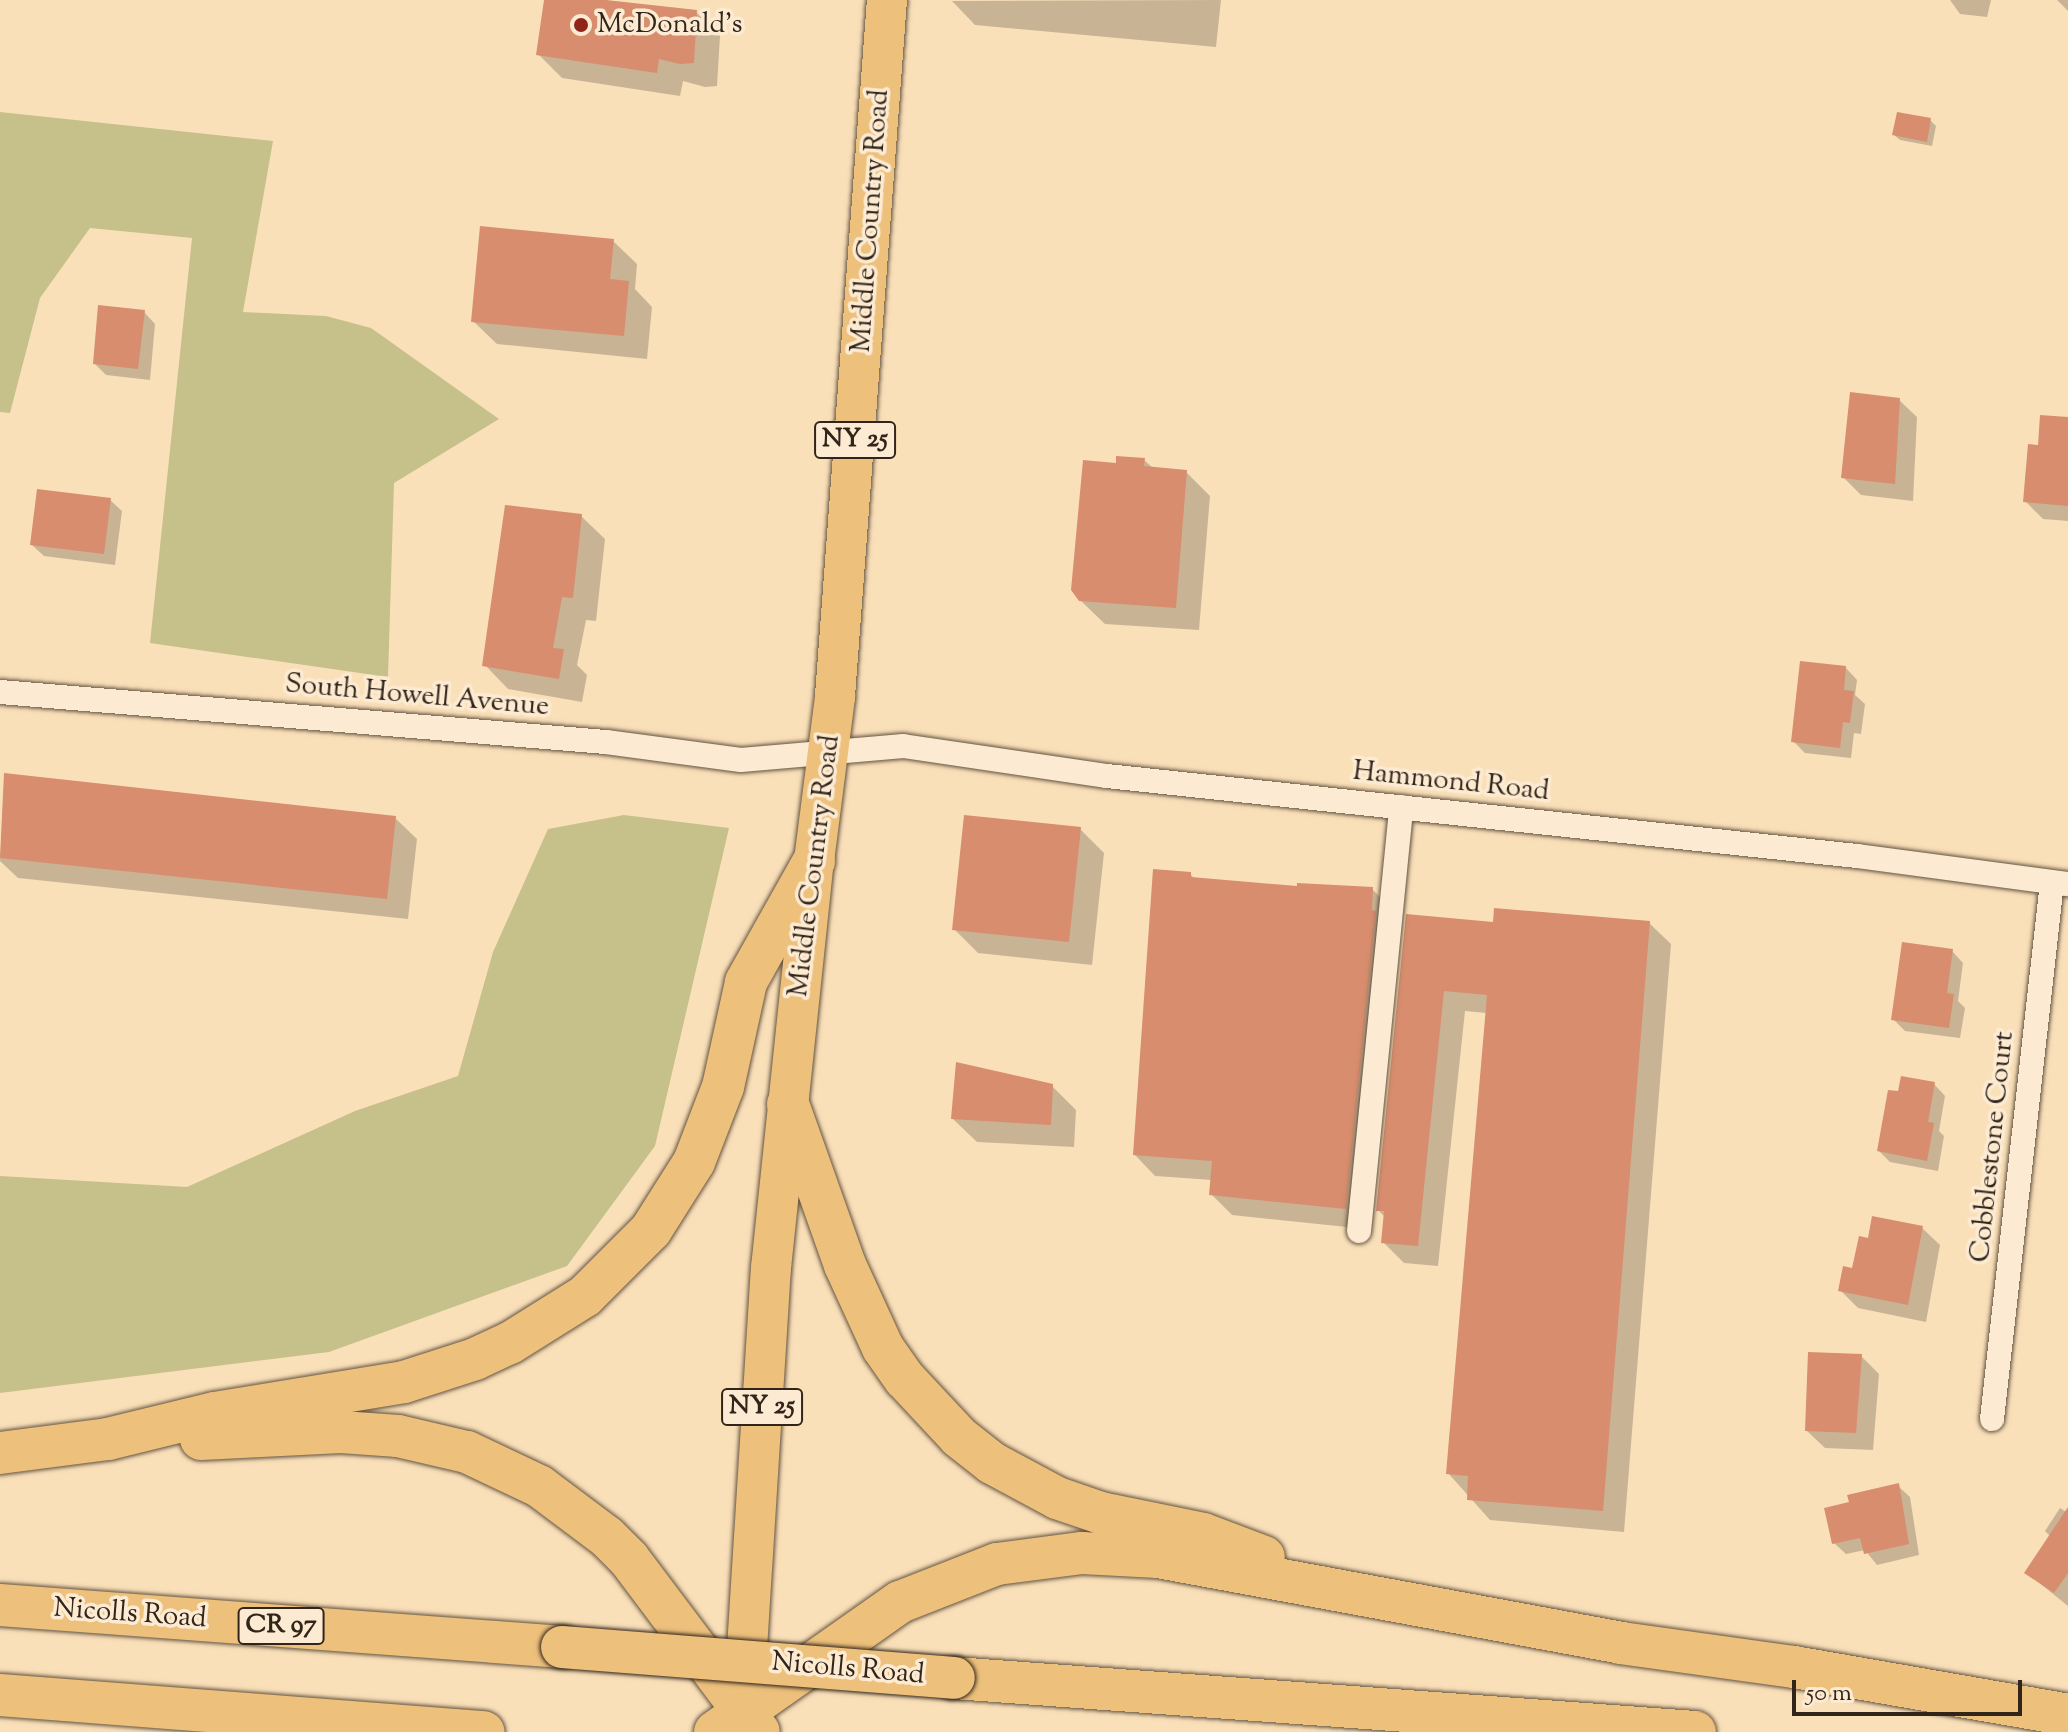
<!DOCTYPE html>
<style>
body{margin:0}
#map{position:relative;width:2068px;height:1732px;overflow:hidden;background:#fae0b9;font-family:"Sorts Mill Goudy",serif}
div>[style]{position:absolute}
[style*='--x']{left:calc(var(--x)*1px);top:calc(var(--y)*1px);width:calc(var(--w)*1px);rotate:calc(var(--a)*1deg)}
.green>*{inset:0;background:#c6c08a}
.shadow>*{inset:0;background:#0003}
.building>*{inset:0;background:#d78d6e}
.roads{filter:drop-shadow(0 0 2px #635341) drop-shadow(0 0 2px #635341)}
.minor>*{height:24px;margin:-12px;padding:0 12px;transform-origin:12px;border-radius:12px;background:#fcebd2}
.primary>*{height:40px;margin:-20px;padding:0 20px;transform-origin:20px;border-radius:20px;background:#edc07c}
.trunk>*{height:42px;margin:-21px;padding:0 21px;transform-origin:21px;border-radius:21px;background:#edc07c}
.bridges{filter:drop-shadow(0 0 2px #312419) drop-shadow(0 0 2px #312419)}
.trunk-bridge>*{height:42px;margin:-21px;padding:0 21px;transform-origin:21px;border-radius:21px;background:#edc07c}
.dots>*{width:22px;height:22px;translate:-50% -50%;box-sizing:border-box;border:4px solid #fcebd2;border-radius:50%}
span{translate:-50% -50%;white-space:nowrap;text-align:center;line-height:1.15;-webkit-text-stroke:7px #fcebd2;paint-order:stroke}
.shield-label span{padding:2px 6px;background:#fcebd2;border:2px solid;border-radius:6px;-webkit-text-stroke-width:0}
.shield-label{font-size:26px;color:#312419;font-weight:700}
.poi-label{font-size:28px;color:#312419}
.left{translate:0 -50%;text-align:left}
.street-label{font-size:28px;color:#312419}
.scale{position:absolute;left:1792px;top:1680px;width:230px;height:36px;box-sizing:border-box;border:4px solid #312419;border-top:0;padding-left:10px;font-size:24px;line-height:28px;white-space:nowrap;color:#312419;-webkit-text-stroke:6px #fcebd2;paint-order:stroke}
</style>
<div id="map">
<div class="green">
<div style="clip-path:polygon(0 112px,273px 141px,243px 312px,326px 316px,371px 328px,499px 419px,394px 483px,388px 677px,150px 643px,192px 238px,90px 228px,40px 298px,10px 413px,0 412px)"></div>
<div style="clip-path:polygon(624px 815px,729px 828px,655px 1146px,567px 1266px,329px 1352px,0 1393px,0 1176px,187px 1187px,355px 1111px,458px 1076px,493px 952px,548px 829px)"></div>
</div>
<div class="shadow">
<div style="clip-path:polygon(546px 0,589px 0,696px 12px,720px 36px,717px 86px,705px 87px,683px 81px,680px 96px,562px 78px,538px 54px)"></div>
<div style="clip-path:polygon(1221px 0,1216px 47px,975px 25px,952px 1px)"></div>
<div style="clip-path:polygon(1950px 0,1991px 0,1987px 17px,1960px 14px)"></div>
<div style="clip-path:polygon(2057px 0,2068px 0,2068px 11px)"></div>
<div style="clip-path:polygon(1930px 120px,1936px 126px,1932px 146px,1900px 140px,1894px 135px)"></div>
<div style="clip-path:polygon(613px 241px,637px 264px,635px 289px,652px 307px,647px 359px,497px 344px,473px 321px)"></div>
<div style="clip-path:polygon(144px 312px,155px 324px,150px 380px,106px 375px,95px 364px)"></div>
<div style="clip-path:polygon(1899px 400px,1917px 417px,1913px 501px,1861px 495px,1843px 477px)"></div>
<div style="clip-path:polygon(2068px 419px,2068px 521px,2043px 519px,2025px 501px,2039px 447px)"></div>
<div style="clip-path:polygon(1144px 460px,1154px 469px,1186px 472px,1210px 496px,1199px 630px,1105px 624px,1080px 600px,1117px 465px)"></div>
<div style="clip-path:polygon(110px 500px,122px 511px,115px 565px,44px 556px,32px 545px)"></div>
<div style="clip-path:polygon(581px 516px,605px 539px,596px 621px,586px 620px,577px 665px,587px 675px,582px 702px,508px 689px,485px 665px)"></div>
<div style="clip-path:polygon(1846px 668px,1857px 680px,1855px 695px,1865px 704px,1861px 734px,1854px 733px,1851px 758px,1805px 753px,1793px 741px)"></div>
<div style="clip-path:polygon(6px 775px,395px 818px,417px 839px,408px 919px,18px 878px,0 861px)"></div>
<div style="clip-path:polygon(1080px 829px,1104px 853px,1092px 965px,978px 953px,954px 929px)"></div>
<div style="clip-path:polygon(1190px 874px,1195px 879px,1299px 889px,1372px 889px,1393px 910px,1366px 1229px,1232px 1215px,1211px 1194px,1213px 1180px,1155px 1176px,1135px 1155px)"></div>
<div style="clip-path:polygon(1407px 916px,1495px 924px,1649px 923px,1671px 944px,1624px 1532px,1490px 1520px,1448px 1473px,1487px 1013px,1465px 1011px,1438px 1266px,1404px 1263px,1383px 1242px,1385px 1217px,1378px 1210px)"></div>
<div style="clip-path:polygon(1952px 951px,1963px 963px,1958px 1001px,1965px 1008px,1960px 1038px,1905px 1031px,1893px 1019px)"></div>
<div style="clip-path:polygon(1934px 1084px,1945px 1096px,1939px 1131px,1944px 1136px,1938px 1171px,1890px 1162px,1879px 1151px,1900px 1094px)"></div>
<div style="clip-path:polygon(1052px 1086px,1076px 1110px,1074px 1147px,977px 1142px,953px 1119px)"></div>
<div style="clip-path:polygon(1922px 1228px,1940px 1245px,1926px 1322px,1858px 1308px,1840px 1290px,1870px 1240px)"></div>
<div style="clip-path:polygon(1861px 1356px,1879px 1374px,1873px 1450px,1825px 1448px,1807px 1431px)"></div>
<div style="clip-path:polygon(1898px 1486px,1910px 1497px,1919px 1555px,1877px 1565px,1865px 1550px,1846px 1554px,1834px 1543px)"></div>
<div style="clip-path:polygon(2060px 1508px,2068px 1513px,2068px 1606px,2027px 1573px,2051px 1537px,2045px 1531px)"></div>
</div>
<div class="building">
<div style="clip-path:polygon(544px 0,606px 0,697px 10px,694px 63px,680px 64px,659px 59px,657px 73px,536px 55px)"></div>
<div style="clip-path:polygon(1897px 112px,1931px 118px,1927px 142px,1892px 135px)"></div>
<div style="clip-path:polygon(480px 226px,614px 239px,610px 279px,629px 281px,624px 336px,471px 322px)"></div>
<div style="clip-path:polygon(98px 305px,145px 310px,138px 369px,93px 364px)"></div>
<div style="clip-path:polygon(1850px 392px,1900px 398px,1895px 484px,1841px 478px)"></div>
<div style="clip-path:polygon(2040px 415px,2068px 417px,2068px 506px,2023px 502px,2028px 444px,2038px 445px)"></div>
<div style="clip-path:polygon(1116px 456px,1145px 458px,1144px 466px,1187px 470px,1176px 608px,1079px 601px,1071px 590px,1083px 460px,1116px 463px)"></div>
<div style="clip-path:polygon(37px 489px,111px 498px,104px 554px,30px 545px)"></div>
<div style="clip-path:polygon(505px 505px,582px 514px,573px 598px,562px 597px,553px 648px,564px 649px,559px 679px,482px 666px)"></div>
<div style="clip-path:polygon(1800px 661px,1846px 666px,1844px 690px,1854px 691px,1850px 723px,1843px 722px,1840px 748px,1791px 742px)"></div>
<div style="clip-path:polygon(4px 773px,396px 816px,387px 899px,0 858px)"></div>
<div style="clip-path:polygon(964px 815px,1081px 827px,1069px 942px,952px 930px)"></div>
<div style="clip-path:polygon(1153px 869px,1191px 872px,1191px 877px,1297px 886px,1297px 883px,1373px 887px,1372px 910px,1376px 911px,1346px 1209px,1209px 1195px,1212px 1161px,1133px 1155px)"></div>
<div style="clip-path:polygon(1494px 908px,1650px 921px,1603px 1511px,1467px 1500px,1468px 1476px,1446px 1474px,1487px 995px,1444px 991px,1418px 1246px,1381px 1243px,1384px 1211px,1376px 1211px,1406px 914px,1493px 922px)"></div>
<div style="clip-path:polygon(1902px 942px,1953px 949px,1947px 993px,1954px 994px,1949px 1028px,1891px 1020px)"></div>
<div style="clip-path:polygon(956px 1062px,1053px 1084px,1051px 1125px,951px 1119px)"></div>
<div style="clip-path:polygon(1901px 1076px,1935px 1082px,1928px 1122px,1934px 1123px,1927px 1161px,1877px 1151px,1888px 1090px,1898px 1091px)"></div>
<div style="clip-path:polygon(1872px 1216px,1923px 1226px,1908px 1305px,1838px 1291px,1843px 1266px,1852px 1268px,1859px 1236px,1868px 1238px)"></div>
<div style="clip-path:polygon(1808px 1352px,1862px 1354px,1856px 1433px,1805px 1431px)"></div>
<div style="clip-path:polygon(1899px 1483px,1909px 1544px,1864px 1554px,1860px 1538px,1832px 1544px,1824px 1508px,1849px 1502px,1847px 1495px)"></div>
<div style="clip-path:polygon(2068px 1507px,2068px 1573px,2054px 1593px,2024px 1573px)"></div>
</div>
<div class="roads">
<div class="minor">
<div style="--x:0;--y:692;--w:608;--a:4.72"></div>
<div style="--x:606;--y:742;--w:136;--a:7.6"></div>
<div style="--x:741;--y:760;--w:163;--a:-4.9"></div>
<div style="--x:903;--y:746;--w:206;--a:8.4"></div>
<div style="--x:1107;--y:776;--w:754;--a:6.09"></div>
<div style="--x:1857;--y:856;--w:213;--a:7.6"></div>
<div style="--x:1359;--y:1231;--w:426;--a:-84.3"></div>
<div style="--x:1992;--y:1419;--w:540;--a:-83.62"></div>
</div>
<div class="primary">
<div style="--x:744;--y:1696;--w:429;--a:-86.4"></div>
<div style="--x:771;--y:1268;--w:409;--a:-84"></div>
<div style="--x:814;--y:861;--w:166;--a:-82.7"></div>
<div style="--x:835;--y:696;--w:698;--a:-85.73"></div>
</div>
<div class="trunk">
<div style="--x:788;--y:1104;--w:171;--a:70.5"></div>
<div style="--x:845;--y:1265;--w:91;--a:65.4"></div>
<div style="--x:883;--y:1348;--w:38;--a:55"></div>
<div style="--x:905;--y:1379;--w:79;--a:47"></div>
<div style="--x:959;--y:1437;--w:42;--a:38.2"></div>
<div style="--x:992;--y:1463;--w:74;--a:28.3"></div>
<div style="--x:1057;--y:1498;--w:46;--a:18.8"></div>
<div style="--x:1101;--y:1513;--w:104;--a:11.6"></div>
<div style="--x:1203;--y:1534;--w:65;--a:20.7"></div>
<div style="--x:201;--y:1439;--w:140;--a:-2.9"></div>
<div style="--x:341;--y:1432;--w:57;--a:4"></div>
<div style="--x:398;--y:1436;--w:71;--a:13.1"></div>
<div style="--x:467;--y:1452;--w:80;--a:25.3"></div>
<div style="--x:539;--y:1486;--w:85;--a:36.9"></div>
<div style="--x:607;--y:1537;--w:31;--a:45"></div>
<div style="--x:629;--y:1559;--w:216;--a:53.1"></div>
<div style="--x:0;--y:1453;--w:109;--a:-7.4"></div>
<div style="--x:108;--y:1439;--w:110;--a:-13.7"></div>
<div style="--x:215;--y:1413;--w:192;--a:-9.3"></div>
<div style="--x:404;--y:1382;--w:75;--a:-17.9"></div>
<div style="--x:475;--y:1359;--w:38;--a:-25"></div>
<div style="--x:510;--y:1343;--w:89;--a:-32.1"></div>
<div style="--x:585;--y:1296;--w:93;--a:-45"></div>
<div style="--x:651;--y:1230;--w:80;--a:-57.7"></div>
<div style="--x:694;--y:1162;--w:80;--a:-68.9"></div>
<div style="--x:723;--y:1087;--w:107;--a:-77.6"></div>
<div style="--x:746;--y:982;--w:139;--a:-60.7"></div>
<div style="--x:0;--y:1605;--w:564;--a:4.27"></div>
<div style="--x:954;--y:1678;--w:743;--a:4.17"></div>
<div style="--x:0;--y:1695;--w:485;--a:4.4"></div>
<div style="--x:715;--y:1732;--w:226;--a:-35.1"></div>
<div style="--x:900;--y:1602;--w:104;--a:-21.4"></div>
<div style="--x:997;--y:1564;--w:86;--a:-7.4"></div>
<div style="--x:1082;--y:1553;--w:76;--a:3"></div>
<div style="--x:1158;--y:1557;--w:471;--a:10.5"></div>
<div style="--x:1621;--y:1643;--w:175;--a:7.9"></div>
<div style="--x:1794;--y:1667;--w:278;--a:9.9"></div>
</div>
</div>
<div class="bridges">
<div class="trunk-bridge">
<div style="--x:562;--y:1647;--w:393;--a:4.5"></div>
</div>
</div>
<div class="dots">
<div style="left:581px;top:25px;background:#8f2418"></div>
</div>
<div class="shield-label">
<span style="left:855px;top:440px">NY 25</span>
<span style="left:762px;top:1407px">NY 25</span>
<span style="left:281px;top:1626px">CR 97</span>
</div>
<div class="poi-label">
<span class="left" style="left:597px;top:25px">McDonald's</span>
</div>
<div class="street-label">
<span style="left:871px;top:221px;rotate:-86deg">Middle Country Road</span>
<span style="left:417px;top:696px;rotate:5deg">South Howell Avenue</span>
<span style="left:1451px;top:782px;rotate:6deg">Hammond Road</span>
<span style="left:815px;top:866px;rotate:-83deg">Middle Country Road</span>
<span style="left:1993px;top:1147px;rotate:-84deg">Cobblestone Court</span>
<span style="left:130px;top:1614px;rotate:4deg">Nicolls Road</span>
<span style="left:848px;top:1669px;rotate:5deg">Nicolls Road</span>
</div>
<div class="scale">50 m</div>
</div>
